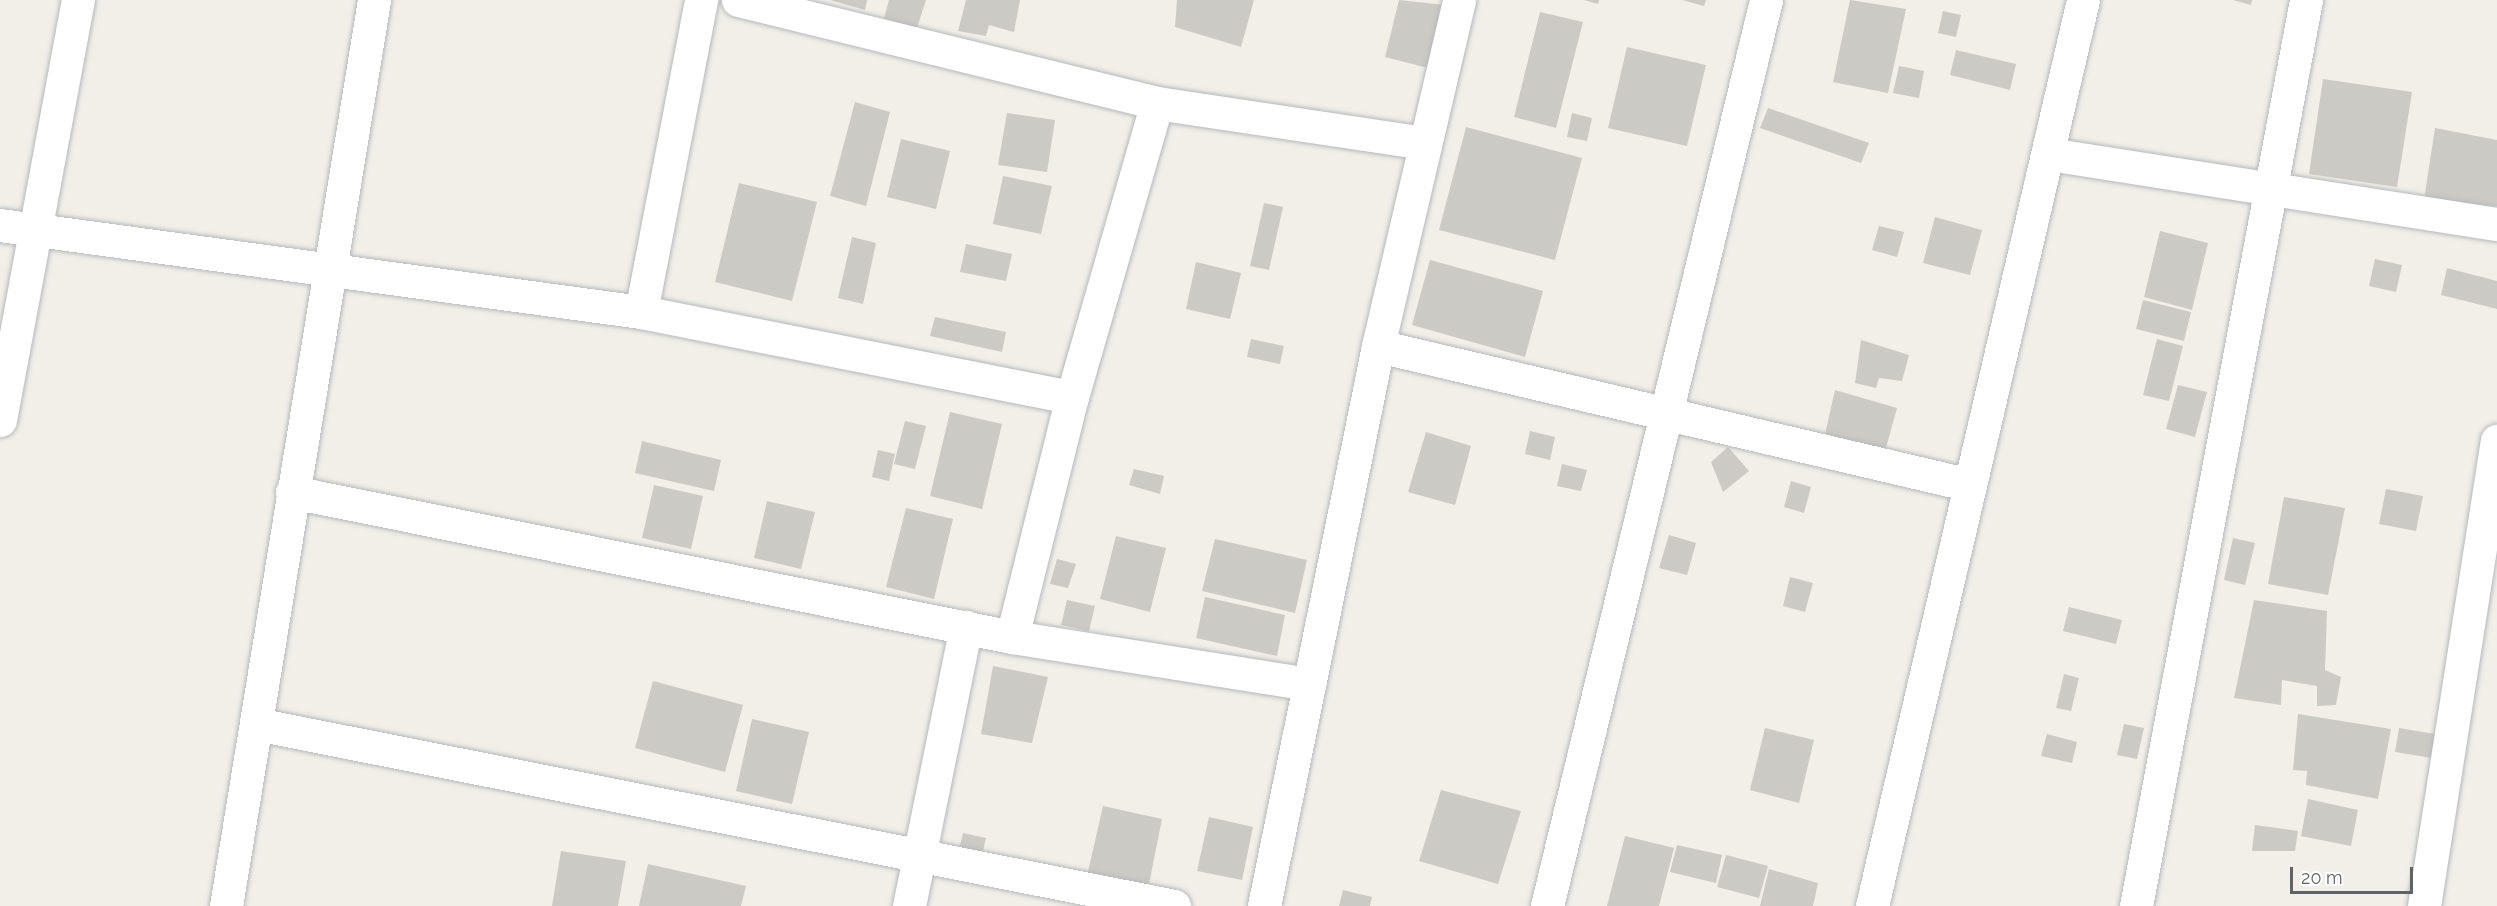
<!DOCTYPE html>
<style>
body{margin:0}
#map{position:relative;width:2497px;height:906px;overflow:hidden;background:#f1efe8;font-family:Raleway,sans-serif}
div>[style]{position:absolute}
[style*='--x']{left:calc(var(--x)*1px);top:calc(var(--y)*1px);width:calc(var(--w)*1px);rotate:calc(var(--a)*1deg)}
.building>*{inset:0;background:#cccac5}
.roads{filter:drop-shadow(0 0 2px #b5b8bc) drop-shadow(0 0 2px #b5b8bc)}
.street>*{height:33px;margin:-16.5px;padding:0 16.5px;transform-origin:16.5px;border-radius:16.5px;background:#fff}
span{translate:-50% -50%;white-space:nowrap;text-align:center;line-height:1.15;-webkit-text-stroke:4.5px #fff;paint-order:stroke}
.scale{position:absolute;left:2290px;top:867px;width:123px;height:27px;box-sizing:border-box;border:3px solid #5f6368;border-top:0;padding-left:8px;font-size:18px;line-height:21px;white-space:nowrap;color:#5f6368;-webkit-text-stroke:4px #fff;paint-order:stroke}
</style>
<div id="map">
<div class="building">
<div style="clip-path:polygon(830px 0,867px 0,865px 10px)"></div>
<div style="clip-path:polygon(889px 0,926px 0,917px 28px,884px 18px)"></div>
<div style="clip-path:polygon(966px 0,1020px 0,1014px 32px,989px 25px,986px 36px,958px 31px)"></div>
<div style="clip-path:polygon(1177px 0,1254px 0,1241px 47px,1175px 27px)"></div>
<div style="clip-path:polygon(1399px 0,1445px 5px,1428px 68px,1385px 57px)"></div>
<div style="clip-path:polygon(1584px 0,1599px 0,1598px 4px)"></div>
<div style="clip-path:polygon(1682px 0,1706px 0,1704px 6px)"></div>
<div style="clip-path:polygon(1850px 0,1906px 9px,1888px 93px,1833px 82px)"></div>
<div style="clip-path:polygon(2233px 0,2252px 0,2251px 5px)"></div>
<div style="clip-path:polygon(1943px 11px,1961px 15px,1956px 37px,1938px 33px)"></div>
<div style="clip-path:polygon(1540px 12px,1583px 22px,1556px 128px,1514px 117px)"></div>
<div style="clip-path:polygon(1627px 47px,1706px 65px,1687px 146px,1608px 128px)"></div>
<div style="clip-path:polygon(1956px 50px,2016px 64px,2010px 90px,1950px 75px)"></div>
<div style="clip-path:polygon(1899px 66px,1924px 71px,1919px 98px,1893px 93px)"></div>
<div style="clip-path:polygon(2323px 79px,2412px 92px,2397px 187px,2309px 174px)"></div>
<div style="clip-path:polygon(855px 102px,890px 112px,866px 206px,830px 196px)"></div>
<div style="clip-path:polygon(1768px 108px,1869px 143px,1861px 163px,1760px 128px)"></div>
<div style="clip-path:polygon(1007px 113px,1055px 120px,1047px 172px,998px 165px)"></div>
<div style="clip-path:polygon(1572px 113px,1592px 118px,1587px 141px,1567px 137px)"></div>
<div style="clip-path:polygon(1466px 127px,1582px 158px,1555px 260px,1439px 230px)"></div>
<div style="clip-path:polygon(2435px 128px,2497px 140px,2497px 206px,2424px 200px)"></div>
<div style="clip-path:polygon(901px 139px,950px 151px,936px 209px,887px 197px)"></div>
<div style="clip-path:polygon(1003px 176px,1052px 186px,1041px 234px,993px 224px)"></div>
<div style="clip-path:polygon(739px 183px,817px 202px,792px 301px,715px 282px)"></div>
<div style="clip-path:polygon(1264px 203px,1283px 207px,1269px 270px,1250px 266px)"></div>
<div style="clip-path:polygon(1935px 217px,1982px 230px,1970px 275px,1923px 263px)"></div>
<div style="clip-path:polygon(1879px 226px,1904px 232px,1897px 257px,1872px 250px)"></div>
<div style="clip-path:polygon(2160px 231px,2208px 243px,2192px 310px,2144px 297px)"></div>
<div style="clip-path:polygon(852px 237px,876px 243px,863px 304px,838px 298px)"></div>
<div style="clip-path:polygon(966px 244px,1012px 254px,1006px 281px,960px 272px)"></div>
<div style="clip-path:polygon(2375px 259px,2402px 265px,2396px 292px,2369px 286px)"></div>
<div style="clip-path:polygon(1430px 260px,1543px 291px,1525px 357px,1412px 325px)"></div>
<div style="clip-path:polygon(1196px 262px,1241px 273px,1230px 319px,1186px 309px)"></div>
<div style="clip-path:polygon(2447px 268px,2497px 281px,2497px 309px,2441px 295px)"></div>
<div style="clip-path:polygon(2143px 300px,2191px 312px,2184px 341px,2136px 329px)"></div>
<div style="clip-path:polygon(935px 317px,1006px 332px,1002px 352px,930px 336px)"></div>
<div style="clip-path:polygon(1251px 339px,1284px 346px,1280px 364px,1247px 357px)"></div>
<div style="clip-path:polygon(2157px 339px,2183px 346px,2169px 401px,2143px 395px)"></div>
<div style="clip-path:polygon(1861px 340px,1909px 355px,1902px 381px,1879px 378px,1876px 388px,1855px 383px)"></div>
<div style="clip-path:polygon(2178px 385px,2207px 392px,2195px 437px,2166px 429px)"></div>
<div style="clip-path:polygon(1835px 390px,1897px 408px,1884px 455px,1823px 443px)"></div>
<div style="clip-path:polygon(950px 412px,1002px 424px,982px 509px,930px 496px)"></div>
<div style="clip-path:polygon(905px 421px,926px 426px,915px 469px,894px 464px)"></div>
<div style="clip-path:polygon(1530px 431px,1555px 437px,1550px 460px,1525px 454px)"></div>
<div style="clip-path:polygon(1426px 432px,1471px 446px,1455px 505px,1408px 492px)"></div>
<div style="clip-path:polygon(642px 441px,721px 460px,714px 491px,635px 473px)"></div>
<div style="clip-path:polygon(1728px 447px,1749px 471px,1723px 492px,1711px 462px)"></div>
<div style="clip-path:polygon(878px 450px,895px 454px,889px 481px,872px 477px)"></div>
<div style="clip-path:polygon(1562px 464px,1587px 470px,1581px 491px,1557px 486px)"></div>
<div style="clip-path:polygon(1134px 469px,1164px 476px,1160px 494px,1129px 485px)"></div>
<div style="clip-path:polygon(1791px 481px,1811px 487px,1804px 513px,1784px 507px)"></div>
<div style="clip-path:polygon(654px 485px,703px 496px,691px 549px,642px 538px)"></div>
<div style="clip-path:polygon(2386px 489px,2423px 496px,2416px 531px,2379px 524px)"></div>
<div style="clip-path:polygon(2284px 497px,2345px 508px,2328px 595px,2268px 584px)"></div>
<div style="clip-path:polygon(767px 501px,815px 512px,801px 569px,754px 558px)"></div>
<div style="clip-path:polygon(906px 508px,953px 519px,934px 599px,886px 587px)"></div>
<div style="clip-path:polygon(1669px 535px,1696px 543px,1687px 575px,1659px 568px)"></div>
<div style="clip-path:polygon(1116px 536px,1166px 548px,1150px 612px,1100px 599px)"></div>
<div style="clip-path:polygon(2233px 538px,2255px 543px,2245px 585px,2224px 580px)"></div>
<div style="clip-path:polygon(1215px 539px,1307px 560px,1295px 613px,1202px 591px)"></div>
<div style="clip-path:polygon(1057px 559px,1076px 564px,1068px 588px,1050px 584px)"></div>
<div style="clip-path:polygon(1790px 577px,1813px 583px,1805px 612px,1783px 606px)"></div>
<div style="clip-path:polygon(1205px 597px,1285px 615px,1277px 656px,1196px 638px)"></div>
<div style="clip-path:polygon(1067px 600px,1095px 606px,1089px 631px,1061px 625px)"></div>
<div style="clip-path:polygon(2254px 600px,2327px 611px,2325px 670px,2341px 677px,2336px 705px,2317px 706px,2317px 686px,2282px 680px,2281px 705px,2234px 698px)"></div>
<div style="clip-path:polygon(2069px 607px,2122px 620px,2116px 644px,2063px 631px)"></div>
<div style="clip-path:polygon(993px 666px,1048px 677px,1032px 743px,981px 734px)"></div>
<div style="clip-path:polygon(2064px 674px,2079px 678px,2071px 711px,2056px 708px)"></div>
<div style="clip-path:polygon(653px 681px,743px 705px,725px 772px,635px 748px)"></div>
<div style="clip-path:polygon(2298px 714px,2391px 729px,2378px 799px,2306px 785px,2307px 771px,2293px 770px)"></div>
<div style="clip-path:polygon(752px 719px,809px 732px,792px 804px,736px 791px)"></div>
<div style="clip-path:polygon(2124px 724px,2144px 728px,2137px 759px,2117px 755px)"></div>
<div style="clip-path:polygon(1765px 728px,1814px 740px,1799px 803px,1750px 790px)"></div>
<div style="clip-path:polygon(2399px 728px,2435px 734px,2432px 758px,2395px 752px)"></div>
<div style="clip-path:polygon(2047px 734px,2077px 742px,2072px 763px,2041px 756px)"></div>
<div style="clip-path:polygon(1441px 790px,1521px 811px,1498px 884px,1419px 861px)"></div>
<div style="clip-path:polygon(2308px 799px,2358px 810px,2351px 846px,2301px 836px)"></div>
<div style="clip-path:polygon(1103px 806px,1162px 819px,1148px 889px,1087px 876px)"></div>
<div style="clip-path:polygon(1209px 817px,1253px 827px,1242px 880px,1197px 871px)"></div>
<div style="clip-path:polygon(2255px 825px,2298px 831px,2295px 851px,2252px 851px)"></div>
<div style="clip-path:polygon(963px 833px,986px 838px,981px 859px,958px 854px)"></div>
<div style="clip-path:polygon(1625px 836px,1674px 848px,1659px 906px,1607px 906px)"></div>
<div style="clip-path:polygon(1677px 845px,1722px 855px,1716px 883px,1670px 872px)"></div>
<div style="clip-path:polygon(561px 851px,626px 861px,618px 906px,552px 906px)"></div>
<div style="clip-path:polygon(1726px 855px,1768px 866px,1759px 898px,1717px 887px)"></div>
<div style="clip-path:polygon(648px 864px,746px 886px,741px 906px,639px 906px)"></div>
<div style="clip-path:polygon(1769px 869px,1818px 883px,1813px 906px,1760px 906px)"></div>
<div style="clip-path:polygon(1343px 890px,1372px 897px,1370px 906px,1339px 906px)"></div>
</div>
<div class="roads">
<div class="street">
<div style="--x:738;--y:0;--w:431;--a:13.8"></div>
<div style="--x:1157;--y:103;--w:271;--a:8.5"></div>
<div style="--x:2049;--y:154;--w:453;--a:8.9"></div>
<div style="--x:0;--y:225;--w:647;--a:7.73"></div>
<div style="--x:641;--y:312;--w:439;--a:11.2"></div>
<div style="--x:641;--y:312;--w:318;--a:-79.1"></div>
<div style="--x:1378;--y:346;--w:608;--a:13.21"></div>
<div style="--x:0;--y:420;--w:427;--a:-79.5"></div>
<div style="--x:292;--y:492;--w:734;--a:11.39"></div>
<div style="--x:1012;--y:637;--w:300;--a:9"></div>
<div style="--x:1012;--y:637;--w:247;--a:-76"></div>
<div style="--x:1072;--y:397;--w:306;--a:-73.9"></div>
<div style="--x:256;--y:724;--w:936;--a:11.21"></div>
<div style="--x:226;--y:906;--w:918;--a:-80.72"></div>
<div style="--x:909;--y:906;--w:285;--a:-78.5"></div>
<div style="--x:1264;--y:906;--w:571;--a:-78.49"></div>
<div style="--x:1378;--y:346;--w:355;--a:-76.8"></div>
<div style="--x:1547;--y:906;--w:932;--a:-76.41"></div>
<div style="--x:1872;--y:906;--w:930;--a:-76.89"></div>
<div style="--x:2136;--y:906;--w:922;--a:-79.37"></div>
<div style="--x:2424;--y:906;--w:471;--a:-81.1"></div>
</div>
</div>
<div class="scale">20 m</div>
</div>
